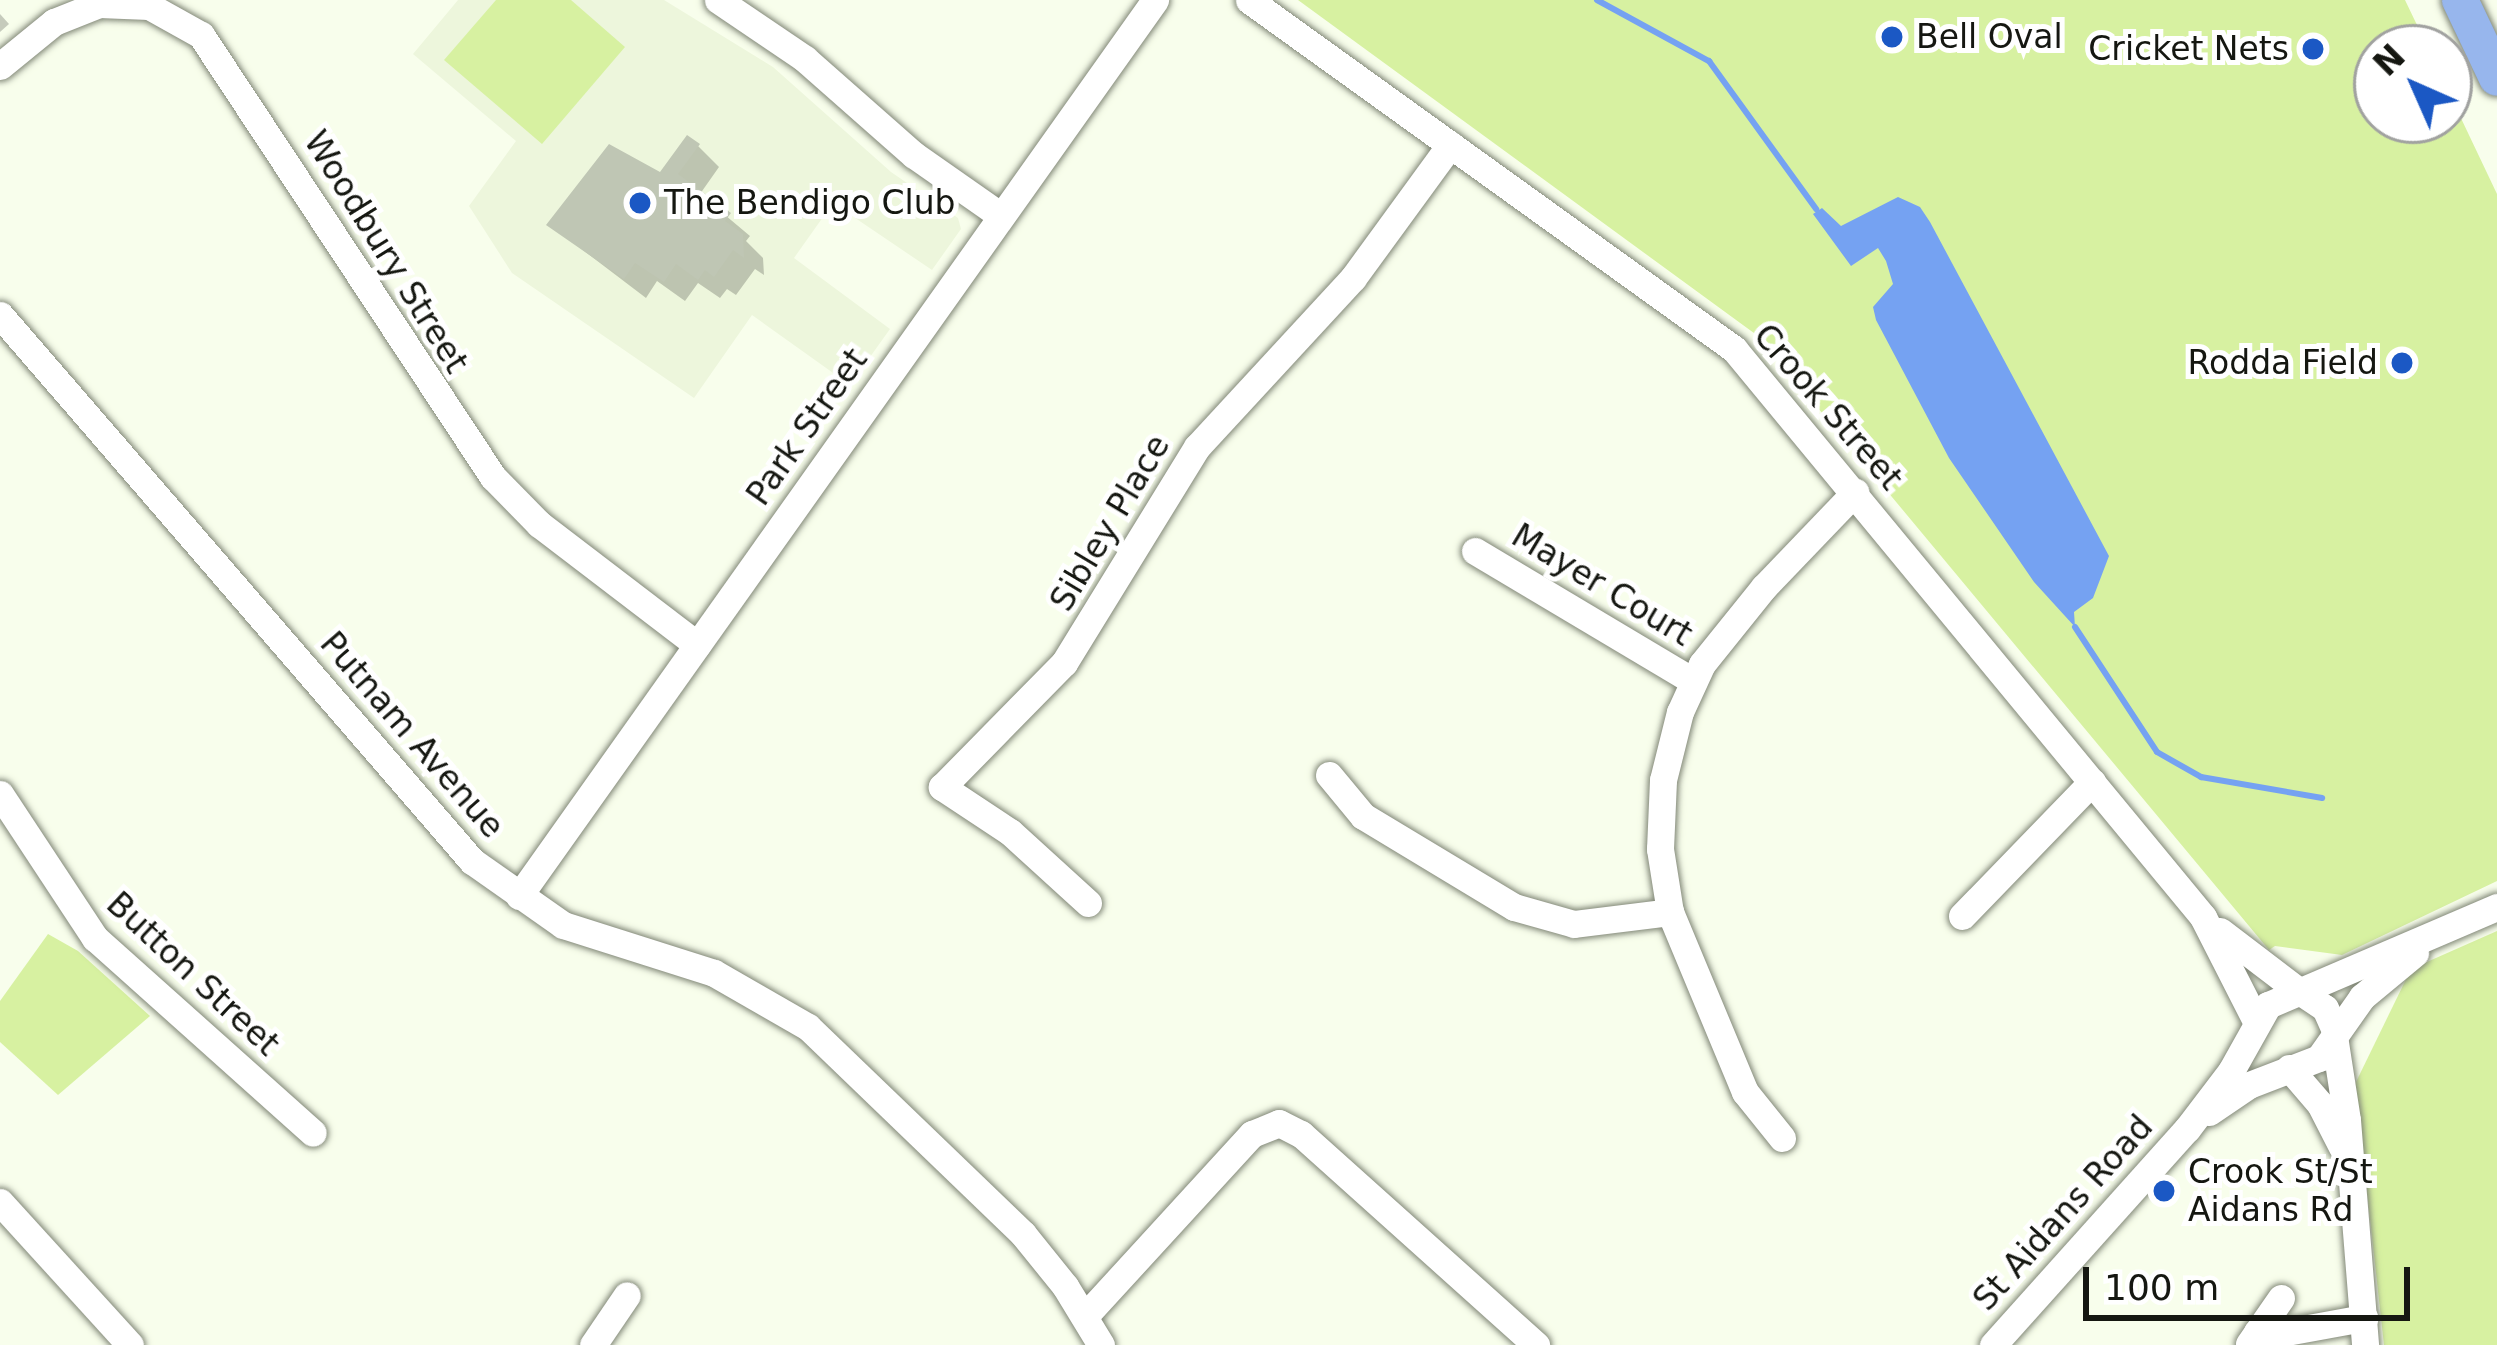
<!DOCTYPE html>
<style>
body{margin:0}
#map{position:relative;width:2497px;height:1345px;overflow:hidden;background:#f8feec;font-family:"DejaVu Sans",sans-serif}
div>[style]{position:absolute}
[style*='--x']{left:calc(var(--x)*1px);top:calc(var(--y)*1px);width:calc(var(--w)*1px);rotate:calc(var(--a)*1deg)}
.built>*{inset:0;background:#edf6dc}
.green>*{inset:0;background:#d7f1a1}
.water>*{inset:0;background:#75a2f2}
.shadow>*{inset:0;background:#0003}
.stream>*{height:6px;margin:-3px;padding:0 3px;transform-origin:3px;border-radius:3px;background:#75a2f2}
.building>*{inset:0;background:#bfc6b4}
.roads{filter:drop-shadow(0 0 3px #828878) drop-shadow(0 0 3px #828878)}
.minor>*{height:27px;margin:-13.5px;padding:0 13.5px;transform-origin:13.5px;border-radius:13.5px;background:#fff}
.major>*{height:36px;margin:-18px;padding:0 18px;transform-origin:18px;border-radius:18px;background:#97b6ed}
.dots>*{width:33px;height:33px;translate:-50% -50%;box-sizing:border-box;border:6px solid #fff;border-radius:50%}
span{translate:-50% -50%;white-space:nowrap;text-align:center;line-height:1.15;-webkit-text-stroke:10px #fff;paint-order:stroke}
.poi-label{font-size:33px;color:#151711}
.left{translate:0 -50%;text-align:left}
.right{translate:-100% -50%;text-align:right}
.street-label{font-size:33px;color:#151711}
.north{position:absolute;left:2353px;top:24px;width:120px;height:120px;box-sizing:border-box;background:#fff;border:3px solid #a1a2a0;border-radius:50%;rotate:315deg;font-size:33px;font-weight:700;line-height:48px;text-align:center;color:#151711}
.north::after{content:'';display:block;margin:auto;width:42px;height:54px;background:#1b58c4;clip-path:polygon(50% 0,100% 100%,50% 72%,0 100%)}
.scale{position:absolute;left:2083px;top:1267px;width:327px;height:54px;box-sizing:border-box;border:6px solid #151711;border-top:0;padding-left:15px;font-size:36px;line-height:42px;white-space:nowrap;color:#151711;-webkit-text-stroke:9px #fff;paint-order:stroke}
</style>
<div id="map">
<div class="built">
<div style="clip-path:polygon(458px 0,664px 0,773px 67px,891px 172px,958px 218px,961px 229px,932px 270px,833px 203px,794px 258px,890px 329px,850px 385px,752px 315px,694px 398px,512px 273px,469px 206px,516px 141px,413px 54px)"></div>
</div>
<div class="green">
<div style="clip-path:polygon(496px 0,571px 0,625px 47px,542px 144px,444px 60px)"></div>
<div style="clip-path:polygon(1298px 0,2405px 0,2428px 48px,2377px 48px,2377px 120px,2449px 120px,2449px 93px,2497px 194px,2497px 881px,2342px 955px,2275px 946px,2269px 950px,1758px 336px)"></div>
<div style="clip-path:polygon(2497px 931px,2497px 1345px,2384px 1345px,2355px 1084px,2411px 969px)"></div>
<div style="clip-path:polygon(48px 934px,78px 951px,150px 1016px,58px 1095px,0 1042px,0 1001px)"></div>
</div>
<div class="water">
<div style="clip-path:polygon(1898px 197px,1920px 207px,1930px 222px,2109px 556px,2093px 598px,2074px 612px,2075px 627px,2034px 582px,1949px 458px,1876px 320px,1873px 307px,1893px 284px,1886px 261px,1878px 248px,1851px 266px,1813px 214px,1822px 208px,1841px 226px)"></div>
</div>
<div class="shadow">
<div style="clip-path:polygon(0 14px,9px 24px,0 32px)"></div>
<div style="clip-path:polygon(698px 146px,719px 167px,700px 194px,750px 236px,746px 241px,763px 258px,764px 275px,755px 269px,736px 295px,727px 289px,720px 298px,698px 283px,685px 301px,657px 281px,646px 298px,550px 225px,660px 176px)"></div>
</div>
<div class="stream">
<div style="--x:1597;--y:0;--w:128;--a:28.6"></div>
<div style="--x:1709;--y:61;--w:183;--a:54.1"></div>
<div style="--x:2075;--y:627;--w:149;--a:56.7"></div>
<div style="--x:2157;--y:752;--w:51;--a:29.6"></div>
<div style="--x:2201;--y:777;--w:123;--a:9.8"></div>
</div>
<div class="building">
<div style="clip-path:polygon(687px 135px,700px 144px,678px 174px,731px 213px,725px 221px,743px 234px,744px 258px,733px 250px,714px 277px,705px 270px,698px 280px,676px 264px,664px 282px,635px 263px,624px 279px,546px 225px,609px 144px,660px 172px)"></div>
</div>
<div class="roads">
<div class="minor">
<div style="--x:718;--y:0;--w:105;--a:34.1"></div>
<div style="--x:805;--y:59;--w:145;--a:41.4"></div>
<div style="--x:914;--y:155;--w:106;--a:35"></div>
<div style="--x:1249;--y:0;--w:598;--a:35.74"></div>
<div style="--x:1734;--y:349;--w:737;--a:50.45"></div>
<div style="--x:2203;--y:917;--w:117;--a:63"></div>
<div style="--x:0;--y:66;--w:70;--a:-39.2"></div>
<div style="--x:54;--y:22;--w:48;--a:-21.8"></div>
<div style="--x:99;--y:4;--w:50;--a:2.3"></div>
<div style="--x:149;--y:6;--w:60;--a:29.1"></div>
<div style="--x:201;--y:35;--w:530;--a:56.55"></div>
<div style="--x:493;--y:477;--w:66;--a:45.6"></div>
<div style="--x:539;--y:524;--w:199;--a:37.4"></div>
<div style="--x:0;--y:315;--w:722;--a:49.16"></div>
<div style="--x:472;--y:861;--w:111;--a:35.1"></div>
<div style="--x:563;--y:925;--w:158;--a:17.6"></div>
<div style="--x:714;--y:973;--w:108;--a:29.9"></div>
<div style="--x:808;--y:1027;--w:298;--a:43.9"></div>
<div style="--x:1023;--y:1234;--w:67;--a:51.1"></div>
<div style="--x:1065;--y:1286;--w:69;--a:58.6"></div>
<div style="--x:1475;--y:551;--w:254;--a:30.8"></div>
<div style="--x:1329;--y:775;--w:53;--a:50.3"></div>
<div style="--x:1363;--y:816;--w:176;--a:31.1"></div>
<div style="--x:1514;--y:907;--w:62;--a:15.8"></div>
<div style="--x:1574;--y:924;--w:97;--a:-7.1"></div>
<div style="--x:0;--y:794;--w:173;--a:56.6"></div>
<div style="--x:95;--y:938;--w:292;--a:41.8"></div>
<div style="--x:519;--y:896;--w:1099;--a:-54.63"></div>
<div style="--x:1088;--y:903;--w:105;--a:-137.7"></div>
<div style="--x:1010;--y:832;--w:82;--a:-146.5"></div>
<div style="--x:942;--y:787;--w:174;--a:-45.5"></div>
<div style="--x:1064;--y:663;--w:254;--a:-58.4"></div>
<div style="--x:1197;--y:447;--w:230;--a:-47.3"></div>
<div style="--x:1353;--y:278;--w:165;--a:-53.9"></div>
<div style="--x:1962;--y:916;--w:187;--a:-45.9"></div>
<div style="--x:2220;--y:931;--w:96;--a:37.3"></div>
<div style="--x:2298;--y:990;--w:32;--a:34"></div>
<div style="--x:2325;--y:1008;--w:27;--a:66"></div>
<div style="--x:2334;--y:1036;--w:85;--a:81.2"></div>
<div style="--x:2347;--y:1120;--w:226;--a:85.4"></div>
<div style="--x:2289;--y:1068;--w:48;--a:49.3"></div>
<div style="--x:2320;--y:1104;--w:48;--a:62.9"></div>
<div style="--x:2209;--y:1112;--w:48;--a:-34"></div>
<div style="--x:2249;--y:1085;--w:75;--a:-21.1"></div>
<div style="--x:2319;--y:1058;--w:75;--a:-54.8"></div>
<div style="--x:2362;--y:997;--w:69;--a:-39.7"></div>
<div style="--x:1782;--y:1138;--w:59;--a:-128.8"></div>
<div style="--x:1745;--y:1092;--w:195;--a:-112.6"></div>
<div style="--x:1670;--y:912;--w:64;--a:-99"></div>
<div style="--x:1660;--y:849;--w:69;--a:-87.5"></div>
<div style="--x:1663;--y:780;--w:70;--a:-76"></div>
<div style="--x:1680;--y:712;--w:53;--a:-65.4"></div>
<div style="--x:1702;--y:664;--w:99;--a:-51.2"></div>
<div style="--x:1764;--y:587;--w:132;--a:-46.2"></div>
<div style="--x:0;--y:1202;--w:193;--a:47.7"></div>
<div style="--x:1085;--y:1316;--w:247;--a:-47.5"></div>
<div style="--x:1252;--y:1134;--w:29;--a:-22"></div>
<div style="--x:1279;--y:1123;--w:25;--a:27"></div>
<div style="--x:1301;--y:1134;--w:316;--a:41.9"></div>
<div style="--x:2257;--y:1332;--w:13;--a:13"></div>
<div style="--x:2270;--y:1335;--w:96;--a:-10.3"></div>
<div style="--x:2249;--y:1344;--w:56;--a:-55.2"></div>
<div style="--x:593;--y:1345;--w:60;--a:-55.8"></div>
<div style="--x:1993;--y:1345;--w:290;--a:-48.1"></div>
<div style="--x:2187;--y:1129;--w:73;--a:-52.8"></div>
<div style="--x:2231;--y:1071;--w:76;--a:-60.7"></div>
<div style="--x:2268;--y:1005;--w:249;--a:-23.2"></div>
</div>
<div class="major">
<div style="--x:2460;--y:0;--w:86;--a:64.6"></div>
</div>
</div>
<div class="dots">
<div style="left:1892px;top:37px;background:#1b58c4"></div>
<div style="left:2313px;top:49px;background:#1b58c4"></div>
<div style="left:640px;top:203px;background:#1b58c4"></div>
<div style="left:2402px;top:363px;background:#1b58c4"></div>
<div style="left:2164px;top:1191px;background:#1b58c4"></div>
</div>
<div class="poi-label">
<span class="left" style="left:1916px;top:37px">Bell Oval</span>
<span class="right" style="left:2289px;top:49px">Cricket Nets</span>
<span class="left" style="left:664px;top:203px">The Bendigo Club</span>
<span class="right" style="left:2378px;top:363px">Rodda Field</span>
<span class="left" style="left:2188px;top:1191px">Crook St/St<br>Aidans Rd</span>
</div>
<div class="street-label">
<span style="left:386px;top:252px;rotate:58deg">Woodbury Street</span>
<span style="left:1828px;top:407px;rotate:49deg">Crook Street</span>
<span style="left:807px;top:427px;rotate:-55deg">Park Street</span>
<span style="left:1110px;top:523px;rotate:-59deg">Sibley Place</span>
<span style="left:1602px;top:585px;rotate:31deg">Mayer Court</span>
<span style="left:412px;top:735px;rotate:49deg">Putnam Avenue</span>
<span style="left:193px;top:974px;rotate:43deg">Button Street</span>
<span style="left:2063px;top:1213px;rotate:-48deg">St Aidans Road</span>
</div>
<div class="north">N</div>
<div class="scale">100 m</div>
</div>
